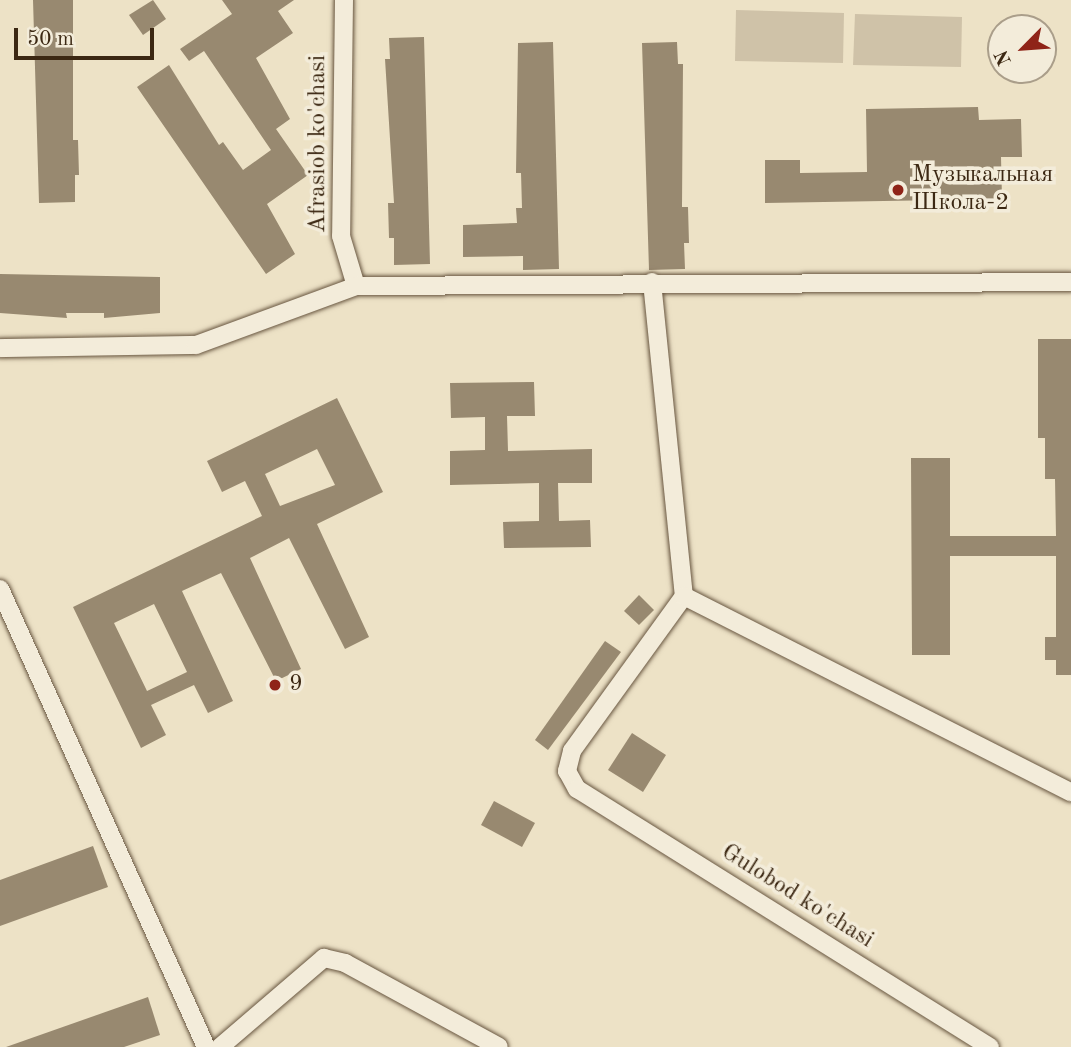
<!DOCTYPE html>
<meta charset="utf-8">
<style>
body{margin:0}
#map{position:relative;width:1071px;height:1047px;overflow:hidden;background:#ede2c6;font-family:"Old Standard TT",serif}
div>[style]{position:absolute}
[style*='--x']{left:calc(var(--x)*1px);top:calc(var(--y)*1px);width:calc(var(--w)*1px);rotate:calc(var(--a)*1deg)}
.green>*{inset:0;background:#cfc2a8}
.building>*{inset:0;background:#988970}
.roads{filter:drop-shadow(0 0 2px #685640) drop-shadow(0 0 2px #685640)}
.minor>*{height:18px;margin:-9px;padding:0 9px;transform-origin:9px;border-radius:9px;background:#f3ecda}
.dots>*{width:19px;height:19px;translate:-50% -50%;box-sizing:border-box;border:4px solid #f3ecda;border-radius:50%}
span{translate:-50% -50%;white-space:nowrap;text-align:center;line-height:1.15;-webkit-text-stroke:7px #f3ecda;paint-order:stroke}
.street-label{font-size:24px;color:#3c2813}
.poi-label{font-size:24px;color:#3c2813}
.left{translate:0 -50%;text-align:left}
.north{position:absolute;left:987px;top:14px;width:70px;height:70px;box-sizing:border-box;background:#f3ecda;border:2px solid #aa9e8a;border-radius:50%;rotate:245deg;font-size:19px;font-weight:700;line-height:28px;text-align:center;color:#3c2813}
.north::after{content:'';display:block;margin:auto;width:24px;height:32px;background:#8f2418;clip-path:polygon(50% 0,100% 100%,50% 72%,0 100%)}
.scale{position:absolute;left:14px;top:28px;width:140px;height:32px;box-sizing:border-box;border:4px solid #3c2813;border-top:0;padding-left:9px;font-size:21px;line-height:24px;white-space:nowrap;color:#3c2813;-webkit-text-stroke:5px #f3ecda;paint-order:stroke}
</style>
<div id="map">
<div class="green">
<div style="clip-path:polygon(736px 10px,844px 13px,843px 63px,735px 61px)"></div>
<div style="clip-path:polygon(855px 14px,962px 17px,961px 67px,853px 65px)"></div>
</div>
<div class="building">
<div style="clip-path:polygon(33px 0,73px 0,73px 140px,78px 140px,79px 175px,75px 175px,75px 202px,39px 203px)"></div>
<div style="clip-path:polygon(153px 0,166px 19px,143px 35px,129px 15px)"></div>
<div style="clip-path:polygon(222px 0,294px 0,278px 11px,293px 33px,256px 58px,290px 119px,276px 129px,308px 175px,267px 204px,295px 254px,266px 274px,137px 87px,169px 65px,219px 145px,223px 142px,243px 170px,271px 150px,204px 51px,189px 61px,180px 49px,232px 14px)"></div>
<div style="clip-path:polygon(424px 37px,430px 264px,394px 265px,394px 238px,389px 238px,388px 203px,394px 203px,385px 59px,390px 59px,389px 38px)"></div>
<div style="clip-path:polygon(553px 42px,559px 269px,523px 270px,523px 256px,463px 257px,463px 225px,517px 223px,516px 208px,522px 208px,521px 173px,516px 173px,518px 43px)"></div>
<div style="clip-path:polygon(677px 42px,678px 64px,683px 64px,682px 207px,688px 207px,689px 243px,684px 243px,685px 269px,649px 270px,642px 43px)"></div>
<div style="clip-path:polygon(978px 107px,979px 120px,1021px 119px,1022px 157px,1001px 157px,1002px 199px,765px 203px,765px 160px,800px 160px,800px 173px,867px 172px,866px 109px)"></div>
<div style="clip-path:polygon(0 274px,160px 277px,160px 313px,104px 318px,104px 313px,66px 313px,67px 318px,0 313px)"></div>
<div style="clip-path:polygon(1038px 339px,1071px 339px,1071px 675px,1056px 675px,1056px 660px,1045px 660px,1045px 637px,1056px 637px,1056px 556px,950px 556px,950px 655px,912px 655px,911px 458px,950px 458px,950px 536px,1056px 536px,1055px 479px,1045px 479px,1045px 438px,1038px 438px)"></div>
<div style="clip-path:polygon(534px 382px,535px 416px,507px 416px,508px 451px,592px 449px,592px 483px,558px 483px,559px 521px,590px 520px,591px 547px,504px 548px,503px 522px,539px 521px,539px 483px,450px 485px,450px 451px,485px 450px,485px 417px,451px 418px,450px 383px)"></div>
<div style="clip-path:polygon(evenodd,337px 398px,383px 492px,317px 524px,369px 637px,345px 649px,289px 538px,250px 558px,301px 669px,276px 681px,221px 573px,182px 591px,233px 701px,208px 713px,194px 685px,151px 705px,166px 735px,141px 748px,73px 607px,262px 516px,245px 481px,222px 492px,207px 461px,337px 398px,317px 449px,335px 485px,280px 506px,265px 474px,317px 449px,337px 398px,154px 604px,187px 672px,147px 691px,114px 623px,154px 604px)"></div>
<div style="clip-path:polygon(639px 595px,654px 610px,639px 625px,624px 611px)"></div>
<div style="clip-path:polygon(605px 641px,621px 652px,548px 750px,535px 740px)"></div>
<div style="clip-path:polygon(632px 733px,666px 755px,643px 792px,608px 770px)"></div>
<div style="clip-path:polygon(494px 801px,535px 823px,522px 847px,481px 825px)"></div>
<div style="clip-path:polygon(93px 846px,108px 887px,0 926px,0 880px)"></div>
<div style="clip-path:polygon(148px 997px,160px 1035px,124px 1047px,6px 1047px)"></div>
</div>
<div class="roads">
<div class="minor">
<div style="--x:344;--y:0;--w:236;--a:90.7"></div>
<div style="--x:341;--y:236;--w:52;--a:73.3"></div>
<div style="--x:652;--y:282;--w:316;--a:84.2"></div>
<div style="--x:684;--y:596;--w:191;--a:125.9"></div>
<div style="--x:572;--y:751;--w:21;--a:104"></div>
<div style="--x:567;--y:771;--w:21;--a:61"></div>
<div style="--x:577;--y:789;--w:487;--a:32"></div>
<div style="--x:0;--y:348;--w:196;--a:-0.9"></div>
<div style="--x:196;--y:345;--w:171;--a:-20.2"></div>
<div style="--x:356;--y:286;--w:715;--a:-0.32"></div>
<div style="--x:0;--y:589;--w:502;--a:65.78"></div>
<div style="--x:684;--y:596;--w:434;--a:26.9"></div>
<div style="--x:220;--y:1047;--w:137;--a:-40.6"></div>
<div style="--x:324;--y:958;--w:22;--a:13"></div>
<div style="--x:345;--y:963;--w:175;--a:28.6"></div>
</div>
</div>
<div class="dots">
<div style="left:898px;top:190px;background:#8f2418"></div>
<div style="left:275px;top:685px;background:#8f2418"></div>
</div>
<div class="street-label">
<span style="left:319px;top:144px;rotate:-90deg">Afrasiob ko'chasi</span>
<span style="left:797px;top:897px;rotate:32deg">Gulobod ko'chasi</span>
</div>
<div class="poi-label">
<span class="left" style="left:912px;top:190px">Музыкальная<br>Школа-2</span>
<span class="left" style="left:289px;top:685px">9</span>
</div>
<div class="north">N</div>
<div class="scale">50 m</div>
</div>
